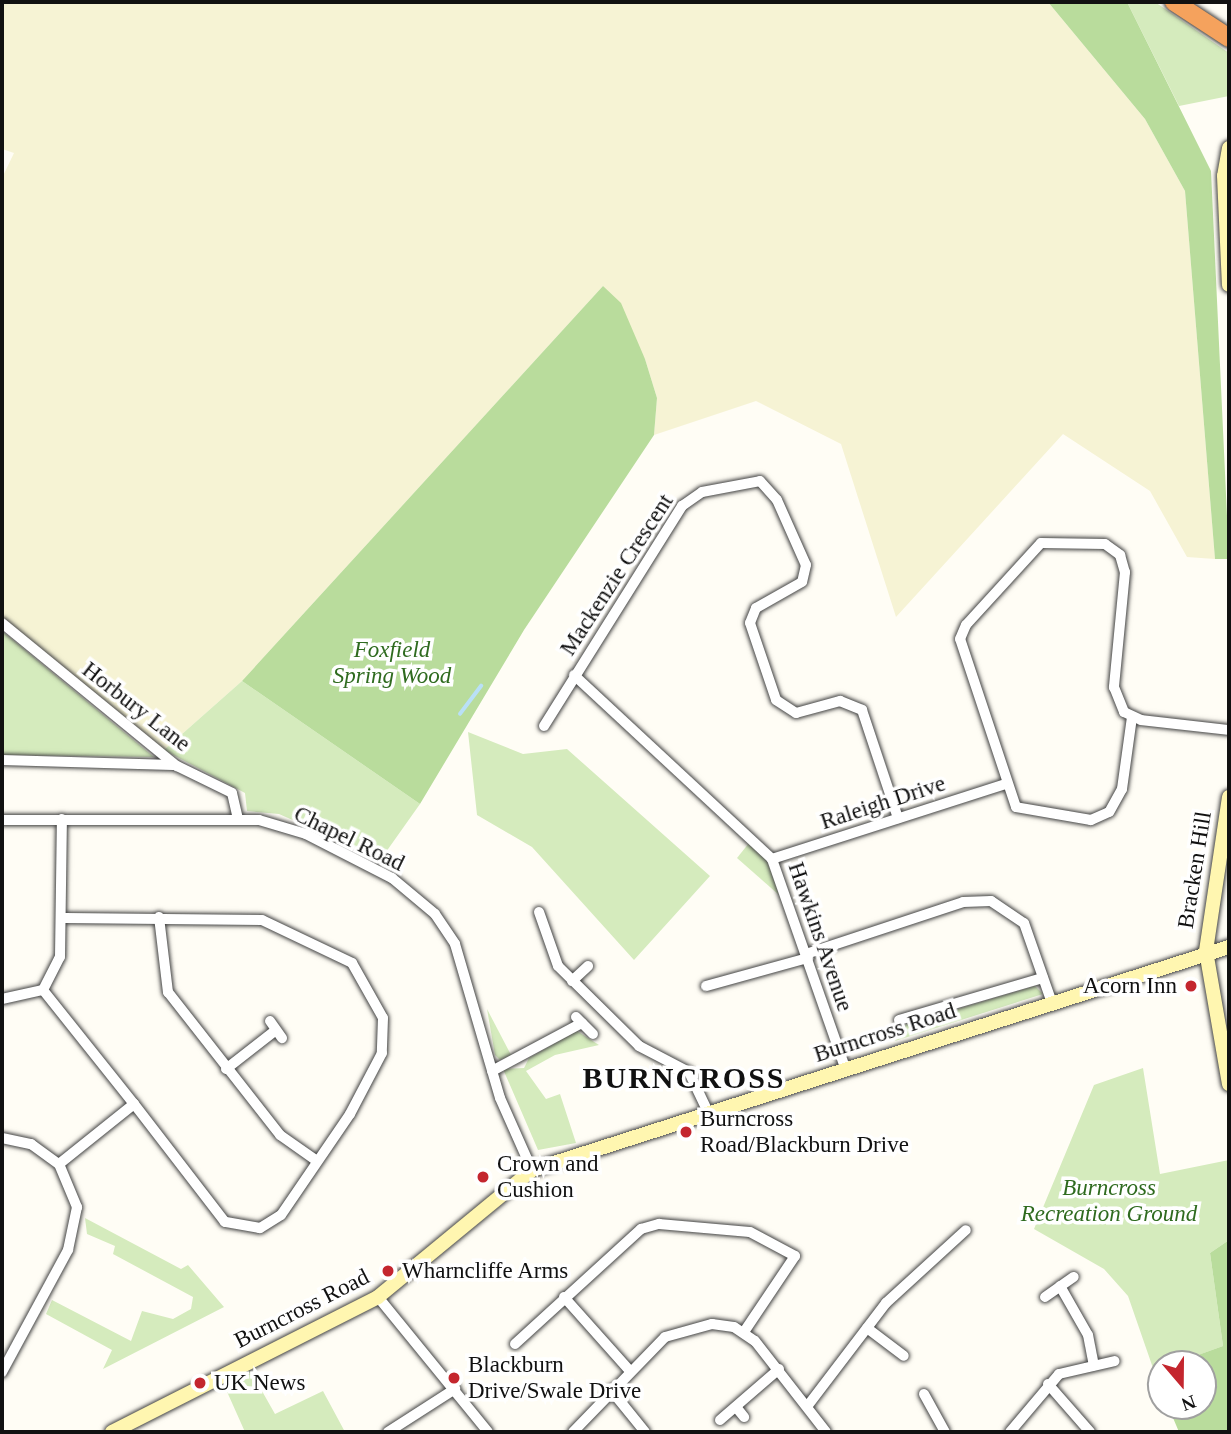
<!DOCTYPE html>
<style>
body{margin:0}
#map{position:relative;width:1231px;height:1434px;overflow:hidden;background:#fffdf5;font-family:"Times New Roman",serif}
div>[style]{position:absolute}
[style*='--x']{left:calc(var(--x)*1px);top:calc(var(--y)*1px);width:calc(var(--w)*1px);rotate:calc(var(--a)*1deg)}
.farmland>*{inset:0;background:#f6f3d4}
.green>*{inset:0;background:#d5ebbd}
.forest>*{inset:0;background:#b9dc9c}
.stream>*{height:3.5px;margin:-1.75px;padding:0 1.75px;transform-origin:1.75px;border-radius:1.75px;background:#b9e0f7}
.roads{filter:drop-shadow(0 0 2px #444) drop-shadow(0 0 2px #444)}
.street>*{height:10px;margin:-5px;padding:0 5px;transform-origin:5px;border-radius:5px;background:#fff}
.secondary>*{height:14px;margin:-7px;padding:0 7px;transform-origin:7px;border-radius:7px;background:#fff6b0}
.highway>*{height:18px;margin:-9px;padding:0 9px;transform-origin:9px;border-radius:9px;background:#f5a25d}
.dots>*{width:19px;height:19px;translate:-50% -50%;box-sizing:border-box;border:4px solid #fff;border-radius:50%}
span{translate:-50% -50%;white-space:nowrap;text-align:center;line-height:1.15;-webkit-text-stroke:7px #fff;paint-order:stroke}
.street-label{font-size:23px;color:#111}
.park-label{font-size:23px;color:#2f6b1f;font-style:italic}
.poi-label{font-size:23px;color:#111}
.right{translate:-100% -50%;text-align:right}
.left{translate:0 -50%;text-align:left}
.district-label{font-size:30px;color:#111;font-weight:700;letter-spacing:2px}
.frame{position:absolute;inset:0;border:4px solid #111;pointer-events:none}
.north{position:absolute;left:1147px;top:1350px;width:70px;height:70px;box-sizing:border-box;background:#fff;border:2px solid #a0a0a0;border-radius:50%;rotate:160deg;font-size:19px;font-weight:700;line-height:28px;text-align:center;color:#111}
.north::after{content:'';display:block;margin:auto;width:24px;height:32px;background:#c4262e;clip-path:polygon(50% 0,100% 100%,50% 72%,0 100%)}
</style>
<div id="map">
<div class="farmland">
<div style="clip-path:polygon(2px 2px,1048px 2px,1145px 119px,1185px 191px,1215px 559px,1187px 557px,1150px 491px,1063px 434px,896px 617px,841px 444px,756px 401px,654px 435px,657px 398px,645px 359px,603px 286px,242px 681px,164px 750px,2px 617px,2px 178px,14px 153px,2px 149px)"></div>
</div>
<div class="green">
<div style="clip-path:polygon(1127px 2px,1155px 2px,1229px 53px,1229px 96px,1179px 106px)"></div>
<div style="clip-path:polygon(2px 630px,2px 631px,154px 757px,2px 755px)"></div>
<div style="clip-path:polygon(242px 681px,420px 804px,381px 859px,279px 814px,247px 811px,245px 793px,164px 750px)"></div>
<div style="clip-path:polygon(468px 732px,523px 754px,567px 749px,710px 876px,634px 960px,532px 847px,477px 815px)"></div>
<div style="clip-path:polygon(749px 843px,767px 860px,779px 895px,737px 858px)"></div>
<div style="clip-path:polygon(1035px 986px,1043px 994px,895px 1041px,891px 1029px)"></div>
<div style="clip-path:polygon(487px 1009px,511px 1055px,500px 1060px,495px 1055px)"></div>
<div style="clip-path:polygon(577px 1031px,599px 1045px,555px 1055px,526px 1071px,546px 1099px,560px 1094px,576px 1143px,538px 1150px,503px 1069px,524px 1068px,529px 1058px)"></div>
<div style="clip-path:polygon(1143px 1068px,1160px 1174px,1229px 1160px,1229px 1240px,1210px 1253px,1223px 1346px,1154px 1371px,1128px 1296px,1104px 1269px,1034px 1229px,1094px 1085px)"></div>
<div style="clip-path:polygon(85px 1218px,181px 1269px,188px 1265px,224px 1307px,103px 1369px,112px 1350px,46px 1314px,52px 1300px,131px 1341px,142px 1311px,173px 1319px,191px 1309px,193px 1297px,113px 1254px,115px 1246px,87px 1234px)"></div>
<div style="clip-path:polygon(250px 1370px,275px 1414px,323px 1391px,345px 1432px,245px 1432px,224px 1385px)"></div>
</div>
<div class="forest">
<div style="clip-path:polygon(1048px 2px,1127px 2px,1211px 171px,1229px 559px,1215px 559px,1185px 191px,1145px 119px)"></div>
<div style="clip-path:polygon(603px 286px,621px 303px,645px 359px,657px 398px,654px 435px,524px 630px,420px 804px,242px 681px)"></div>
<div style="clip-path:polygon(1229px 1240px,1229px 1432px,1179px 1432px,1168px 1406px,1203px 1406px,1203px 1364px,1173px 1364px,1223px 1346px,1210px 1253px)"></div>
</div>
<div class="stream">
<div style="--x:460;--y:714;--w:35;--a:-53"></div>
</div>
<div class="roads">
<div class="street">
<div style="--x:2;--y:623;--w:226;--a:39.3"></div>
<div style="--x:177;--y:766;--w:61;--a:26.1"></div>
<div style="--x:232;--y:793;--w:27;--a:77"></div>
<div style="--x:574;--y:675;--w:270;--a:42.9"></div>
<div style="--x:772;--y:859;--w:221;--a:70.7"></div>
<div style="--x:1132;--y:717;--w:73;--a:97.9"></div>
<div style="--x:1122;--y:789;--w:26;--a:119"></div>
<div style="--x:1109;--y:812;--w:20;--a:156"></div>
<div style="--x:1091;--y:820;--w:76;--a:-170.2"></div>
<div style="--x:1016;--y:807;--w:177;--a:-108.4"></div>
<div style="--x:960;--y:639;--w:15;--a:-67"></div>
<div style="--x:966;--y:625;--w:111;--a:-47.6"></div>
<div style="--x:1041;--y:543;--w:64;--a:0.9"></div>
<div style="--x:1105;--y:544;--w:19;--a:36"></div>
<div style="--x:1120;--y:555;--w:18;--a:74"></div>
<div style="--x:1125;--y:572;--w:116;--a:95.5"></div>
<div style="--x:1114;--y:687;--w:27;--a:68"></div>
<div style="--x:1124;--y:712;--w:19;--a:25"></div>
<div style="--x:1141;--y:720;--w:89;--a:6.5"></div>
<div style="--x:544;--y:726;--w:260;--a:-57.9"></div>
<div style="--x:682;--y:506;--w:24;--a:-35"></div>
<div style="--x:702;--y:492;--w:59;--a:-10.7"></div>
<div style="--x:760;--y:481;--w:25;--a:48"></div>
<div style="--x:777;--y:500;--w:71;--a:66"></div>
<div style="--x:806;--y:565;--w:17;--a:103"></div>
<div style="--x:802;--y:582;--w:53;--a:150.5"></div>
<div style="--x:756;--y:608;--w:16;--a:112"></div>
<div style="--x:750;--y:623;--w:81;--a:71.3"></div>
<div style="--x:776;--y:700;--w:24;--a:33"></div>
<div style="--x:796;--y:713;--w:46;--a:-15.3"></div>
<div style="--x:840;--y:701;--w:24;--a:22"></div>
<div style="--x:862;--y:710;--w:114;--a:71.6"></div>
<div style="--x:2;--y:760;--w:171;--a:1.7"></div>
<div style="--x:2;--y:820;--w:257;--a:0"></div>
<div style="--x:259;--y:820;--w:49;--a:16.6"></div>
<div style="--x:306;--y:834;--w:97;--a:27.1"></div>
<div style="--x:392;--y:878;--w:56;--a:39.9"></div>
<div style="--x:435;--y:914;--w:36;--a:56"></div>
<div style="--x:455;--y:944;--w:160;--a:73.7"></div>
<div style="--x:500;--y:1098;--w:79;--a:66"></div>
<div style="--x:772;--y:859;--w:246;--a:-17.8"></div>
<div style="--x:539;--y:912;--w:57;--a:70.6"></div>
<div style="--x:558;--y:966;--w:114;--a:44.6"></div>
<div style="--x:639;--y:1046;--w:56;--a:27.5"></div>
<div style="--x:689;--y:1072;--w:44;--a:64.6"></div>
<div style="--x:159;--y:917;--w:76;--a:83.2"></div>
<div style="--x:168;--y:992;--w:182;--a:51.9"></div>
<div style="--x:280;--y:1135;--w:45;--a:35.1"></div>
<div style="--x:65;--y:918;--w:197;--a:0.6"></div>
<div style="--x:262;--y:920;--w:100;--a:25.5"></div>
<div style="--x:352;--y:963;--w:63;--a:60.6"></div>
<div style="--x:383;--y:1018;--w:35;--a:92"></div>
<div style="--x:382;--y:1053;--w:69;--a:117.7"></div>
<div style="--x:350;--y:1114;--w:122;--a:124.3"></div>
<div style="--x:281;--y:1215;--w:25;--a:148"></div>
<div style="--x:260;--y:1228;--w:36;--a:-170"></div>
<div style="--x:225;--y:1222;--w:149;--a:-127.6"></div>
<div style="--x:806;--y:954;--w:165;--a:-18.3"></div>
<div style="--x:963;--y:902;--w:28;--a:-2"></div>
<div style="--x:991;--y:901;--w:40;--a:34"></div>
<div style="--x:1024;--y:923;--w:85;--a:70.7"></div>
<div style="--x:572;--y:981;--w:22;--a:-43"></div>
<div style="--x:706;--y:986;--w:106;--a:-15.4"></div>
<div style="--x:43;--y:990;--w:146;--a:51.4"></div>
<div style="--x:134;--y:1104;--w:96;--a:141.3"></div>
<div style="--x:2;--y:999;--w:42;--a:-12.4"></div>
<div style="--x:43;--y:990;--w:37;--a:-63"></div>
<div style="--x:60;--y:957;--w:138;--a:-89.2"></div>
<div style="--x:576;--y:1017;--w:24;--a:45"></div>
<div style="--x:899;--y:1020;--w:150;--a:-16.3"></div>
<div style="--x:270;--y:1021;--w:21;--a:55"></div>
<div style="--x:226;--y:1069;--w:63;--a:-38"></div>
<div style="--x:492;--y:1071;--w:102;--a:-28.1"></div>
<div style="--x:2;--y:1138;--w:30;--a:12"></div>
<div style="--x:31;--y:1144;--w:34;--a:36"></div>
<div style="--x:59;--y:1164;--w:47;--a:67.3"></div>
<div style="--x:77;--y:1207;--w:44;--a:101.8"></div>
<div style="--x:68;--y:1250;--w:139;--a:118.4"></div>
<div style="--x:1060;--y:1286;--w:56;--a:60.3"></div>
<div style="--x:1088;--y:1335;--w:31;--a:79"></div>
<div style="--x:378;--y:1297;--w:174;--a:50.8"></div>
<div style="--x:564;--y:1297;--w:98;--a:48.3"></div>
<div style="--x:1045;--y:1297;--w:35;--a:-35"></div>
<div style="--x:867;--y:1328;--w:46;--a:37.1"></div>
<div style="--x:515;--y:1344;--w:171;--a:-42.4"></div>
<div style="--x:641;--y:1229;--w:19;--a:-16"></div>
<div style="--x:659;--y:1224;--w:91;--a:5"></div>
<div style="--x:750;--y:1232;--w:51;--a:28.1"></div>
<div style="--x:795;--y:1256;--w:92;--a:123.9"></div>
<div style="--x:1048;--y:1384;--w:64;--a:48.8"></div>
<div style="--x:611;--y:1390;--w:54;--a:51"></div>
<div style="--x:924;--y:1394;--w:43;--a:61.1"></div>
<div style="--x:809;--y:1404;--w:127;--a:-52.7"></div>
<div style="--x:886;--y:1303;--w:108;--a:-42.4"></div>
<div style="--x:736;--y:1407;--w:13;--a:51"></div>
<div style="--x:720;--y:1420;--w:78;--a:-40.8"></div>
<div style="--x:388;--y:1432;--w:80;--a:-32.7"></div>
<div style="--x:573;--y:1432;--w:132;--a:-45.9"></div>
<div style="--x:665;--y:1337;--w:49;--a:-15.5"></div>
<div style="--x:712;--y:1324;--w:22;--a:8"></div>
<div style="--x:734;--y:1327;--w:25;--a:34"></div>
<div style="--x:755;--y:1341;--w:115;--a:52"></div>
<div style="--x:1010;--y:1432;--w:76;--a:-49.8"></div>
<div style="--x:1059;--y:1374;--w:57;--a:-13.1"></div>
</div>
<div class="secondary">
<div style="--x:1229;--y:148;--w:28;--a:100"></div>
<div style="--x:1224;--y:176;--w:109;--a:87.4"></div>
<div style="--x:1229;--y:797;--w:156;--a:98.5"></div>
<div style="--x:1206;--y:951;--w:135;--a:80.2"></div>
<div style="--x:112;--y:1432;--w:298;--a:-26.9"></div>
<div style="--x:378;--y:1297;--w:200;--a:-39.5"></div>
<div style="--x:532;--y:1170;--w:732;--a:-17.74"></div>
</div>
<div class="highway">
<div style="--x:1174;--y:2;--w:66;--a:33.2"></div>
</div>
</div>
<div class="dots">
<div style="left:1191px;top:986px;background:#c4262e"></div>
<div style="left:686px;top:1132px;background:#c4262e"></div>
<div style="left:483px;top:1177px;background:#c4262e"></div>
<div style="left:388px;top:1271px;background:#c4262e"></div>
<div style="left:454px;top:1378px;background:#c4262e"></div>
<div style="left:200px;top:1383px;background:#c4262e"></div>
</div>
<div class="street-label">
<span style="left:617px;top:575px;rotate:-57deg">Mackenzie Crescent</span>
<span style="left:136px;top:707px;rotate:38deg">Horbury Lane</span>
<span style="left:883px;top:803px;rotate:-18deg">Raleigh Drive</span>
<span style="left:349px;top:839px;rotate:26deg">Chapel Road</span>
<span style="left:1195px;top:870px;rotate:-81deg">Bracken Hill</span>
<span style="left:820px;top:937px;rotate:71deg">Hawkins Avenue</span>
<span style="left:885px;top:1033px;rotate:-18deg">Burncross Road</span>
<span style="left:302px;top:1309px;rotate:-27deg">Burncross Road</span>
</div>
<div class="park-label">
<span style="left:392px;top:663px">Foxfield<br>Spring Wood</span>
<span style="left:1109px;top:1201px">Burncross<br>Recreation Ground</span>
</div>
<div class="poi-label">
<span class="right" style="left:1177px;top:986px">Acorn Inn</span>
<span class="left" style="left:700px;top:1132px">Burncross<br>Road/Blackburn Drive</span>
<span class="left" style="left:497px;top:1177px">Crown and<br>Cushion</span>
<span class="left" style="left:402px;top:1271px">Wharncliffe Arms</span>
<span class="left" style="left:468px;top:1378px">Blackburn<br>Drive/Swale Drive</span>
<span class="left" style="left:214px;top:1383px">UK News</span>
</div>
<div class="district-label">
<span style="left:684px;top:1078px">BURNCROSS</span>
</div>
<div class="frame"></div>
<div class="north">N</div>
</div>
